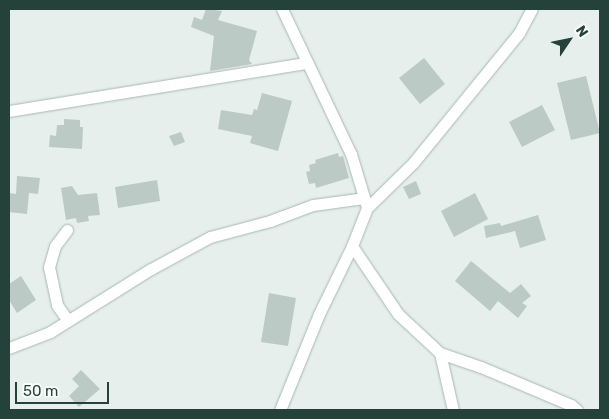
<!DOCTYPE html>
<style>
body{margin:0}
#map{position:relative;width:609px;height:419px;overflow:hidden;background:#e6efeb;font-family:Rubik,sans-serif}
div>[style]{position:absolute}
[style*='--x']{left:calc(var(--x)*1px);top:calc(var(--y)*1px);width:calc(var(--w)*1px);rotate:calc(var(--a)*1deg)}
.building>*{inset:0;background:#bbcac4}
.roads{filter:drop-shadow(0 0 1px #a8b8b2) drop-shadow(0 0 1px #a8b8b2)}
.street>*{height:11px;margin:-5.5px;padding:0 5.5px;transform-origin:5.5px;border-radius:5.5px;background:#fff}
span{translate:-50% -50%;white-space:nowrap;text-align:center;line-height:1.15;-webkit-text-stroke:5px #f7fbf9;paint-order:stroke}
.frame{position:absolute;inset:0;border:10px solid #24423a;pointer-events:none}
.north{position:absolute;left:544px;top:15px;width:50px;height:50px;-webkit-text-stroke:4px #f7fbf9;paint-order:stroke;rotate:56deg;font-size:14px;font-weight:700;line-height:20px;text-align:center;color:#24423a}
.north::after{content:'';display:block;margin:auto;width:18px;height:22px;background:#24423a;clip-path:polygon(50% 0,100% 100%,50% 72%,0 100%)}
.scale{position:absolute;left:15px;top:382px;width:94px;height:22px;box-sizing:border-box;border:2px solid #24423a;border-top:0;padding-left:6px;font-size:15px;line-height:18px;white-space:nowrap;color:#24423a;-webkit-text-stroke:4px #f7fbf9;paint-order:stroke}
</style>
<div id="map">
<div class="building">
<div style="clip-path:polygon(206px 9px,222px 11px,218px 20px,257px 31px,249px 60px,252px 64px,210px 71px,214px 36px,191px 27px,194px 17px,202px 20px)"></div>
<div style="clip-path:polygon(424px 58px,445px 84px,420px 104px,399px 78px)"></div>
<div style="clip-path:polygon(586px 76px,600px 133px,571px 140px,557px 83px)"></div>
<div style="clip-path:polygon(262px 93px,292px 101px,278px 151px,250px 143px,252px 136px,218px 129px,221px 110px,252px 115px,254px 109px,257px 110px)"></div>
<div style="clip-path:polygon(542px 105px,555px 130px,522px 147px,509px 122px)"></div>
<div style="clip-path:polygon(64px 119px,80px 120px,80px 127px,83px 127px,82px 149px,49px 147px,50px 135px,56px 136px,57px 125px,64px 125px)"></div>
<div style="clip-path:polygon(181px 132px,185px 142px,174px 146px,169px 136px)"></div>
<div style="clip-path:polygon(338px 153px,339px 157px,343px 156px,349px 178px,316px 188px,315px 183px,309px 184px,306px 172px,310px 171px,309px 165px,316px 163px,315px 160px)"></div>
<div style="clip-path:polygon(17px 176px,40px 178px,38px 194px,29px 193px,27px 214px,9px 212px,9px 193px,16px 194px)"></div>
<div style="clip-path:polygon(157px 180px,160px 201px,118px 208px,115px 187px)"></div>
<div style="clip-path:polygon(416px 181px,421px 194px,409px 199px,403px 187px)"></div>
<div style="clip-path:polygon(72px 186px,78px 195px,97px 193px,100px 215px,88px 216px,89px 221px,77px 223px,76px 218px,66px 220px,61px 188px)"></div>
<div style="clip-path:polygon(475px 193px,488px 219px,454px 237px,441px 211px)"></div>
<div style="clip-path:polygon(538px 215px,546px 240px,520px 248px,515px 231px,486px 238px,484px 226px,500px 223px,501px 226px)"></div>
<div style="clip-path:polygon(471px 261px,510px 293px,521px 284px,531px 296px,522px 303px,527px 306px,518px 318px,498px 301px,490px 311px,455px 281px)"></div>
<div style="clip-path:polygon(21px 276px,36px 300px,17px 313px,9px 300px,9px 284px)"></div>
<div style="clip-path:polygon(269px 293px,296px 298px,288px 346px,261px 342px)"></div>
<div style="clip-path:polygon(81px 370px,100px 389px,79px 407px,69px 396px,79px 386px,72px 379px)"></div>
</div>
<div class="roads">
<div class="street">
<div style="--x:282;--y:9;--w:161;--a:64.6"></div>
<div style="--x:351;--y:154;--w:52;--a:73.3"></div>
<div style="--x:9;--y:111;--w:301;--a:-9.2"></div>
<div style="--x:67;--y:230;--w:20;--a:127"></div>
<div style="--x:55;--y:246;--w:22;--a:106"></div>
<div style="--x:49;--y:267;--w:39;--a:78"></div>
<div style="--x:57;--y:305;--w:19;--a:55"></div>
<div style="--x:352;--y:246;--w:82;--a:55.9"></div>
<div style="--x:398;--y:314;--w:57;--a:42.9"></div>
<div style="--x:440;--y:353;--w:43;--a:18.9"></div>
<div style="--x:481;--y:367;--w:98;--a:22.9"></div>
<div style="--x:571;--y:405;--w:8;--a:40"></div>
<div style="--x:9;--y:348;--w:44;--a:-21.3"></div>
<div style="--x:50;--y:332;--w:119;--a:-32"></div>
<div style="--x:151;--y:269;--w:67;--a:-28.5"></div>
<div style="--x:210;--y:237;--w:62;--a:-14.9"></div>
<div style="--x:270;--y:221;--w:46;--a:-20.4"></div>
<div style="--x:313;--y:205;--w:51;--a:-7.8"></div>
<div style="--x:440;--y:353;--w:58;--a:77.2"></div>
<div style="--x:280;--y:410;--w:104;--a:-67.9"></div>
<div style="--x:319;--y:314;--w:76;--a:-64.1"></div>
<div style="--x:352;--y:246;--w:41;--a:-68.5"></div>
<div style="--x:367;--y:208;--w:64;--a:-44.4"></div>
<div style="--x:413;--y:163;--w:168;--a:-50.8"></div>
<div style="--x:519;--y:33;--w:27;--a:-62"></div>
</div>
</div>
<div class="frame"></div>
<div class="north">N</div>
<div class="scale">50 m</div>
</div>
